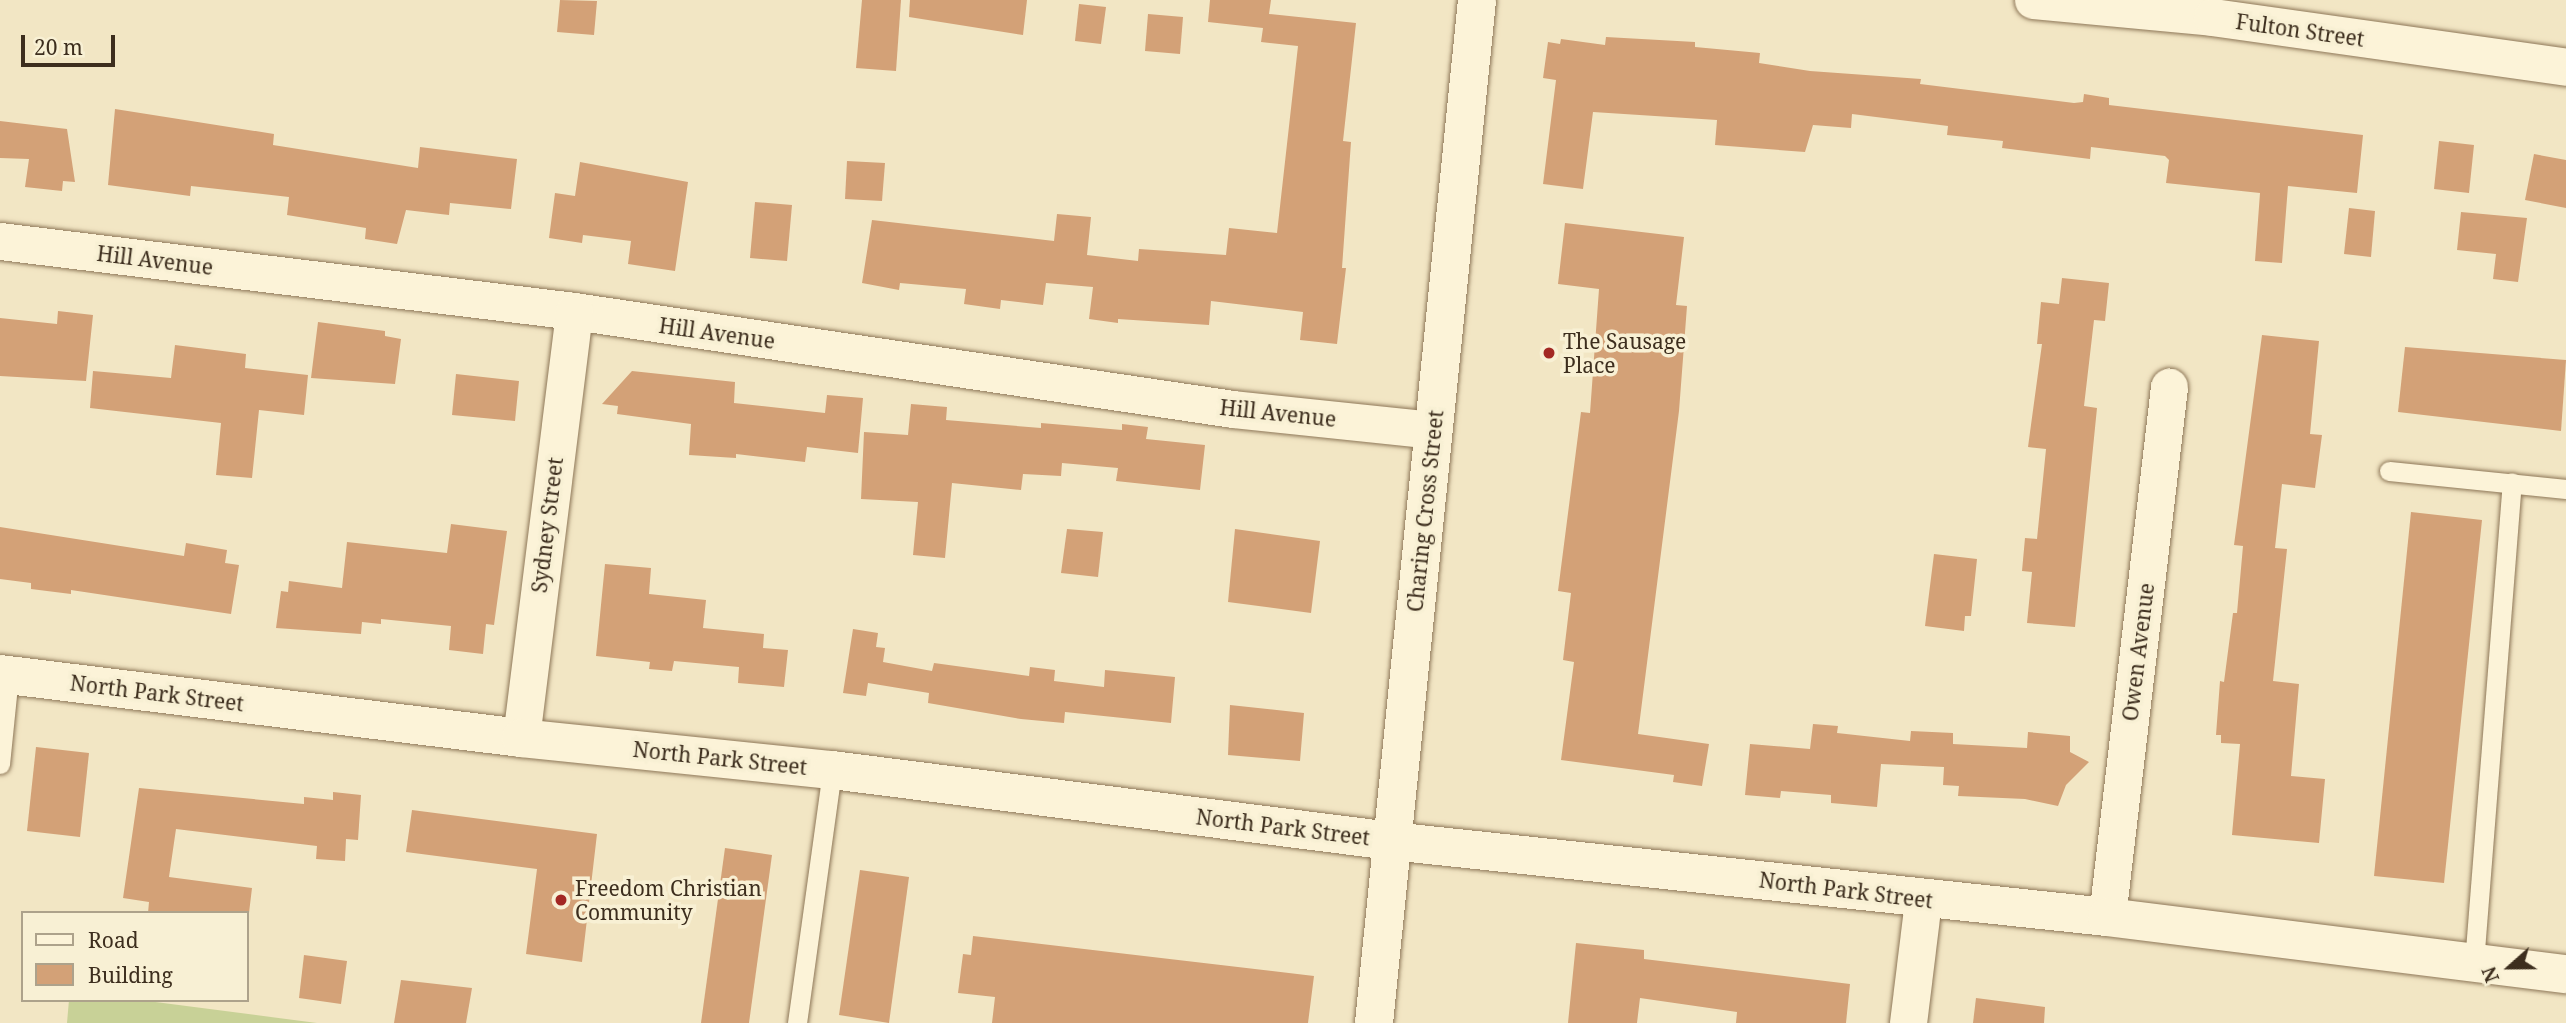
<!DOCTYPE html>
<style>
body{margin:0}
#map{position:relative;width:2566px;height:1023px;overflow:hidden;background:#f2e6c4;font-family:"Noto Serif",serif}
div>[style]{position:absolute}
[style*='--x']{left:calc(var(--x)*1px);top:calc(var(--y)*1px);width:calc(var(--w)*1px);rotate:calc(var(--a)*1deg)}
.green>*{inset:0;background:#c8d197}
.building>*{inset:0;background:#d3a177}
.roads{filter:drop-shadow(0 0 2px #8e7758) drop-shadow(0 0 2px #8e7758)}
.service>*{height:19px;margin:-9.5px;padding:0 9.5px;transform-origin:9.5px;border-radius:9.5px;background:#fcf3d8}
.minor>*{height:37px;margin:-18.5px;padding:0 18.5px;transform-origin:18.5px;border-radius:18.5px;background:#fcf3d8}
.tertiary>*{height:38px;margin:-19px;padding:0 19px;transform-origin:19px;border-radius:19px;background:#fcf3d8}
.secondary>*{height:38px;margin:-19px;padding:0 19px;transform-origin:19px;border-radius:19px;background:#fcf3d8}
.dots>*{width:19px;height:19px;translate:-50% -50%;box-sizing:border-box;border:4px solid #f8f0d4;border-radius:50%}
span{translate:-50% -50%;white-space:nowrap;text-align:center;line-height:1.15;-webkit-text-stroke:7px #f8f0d4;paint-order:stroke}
.street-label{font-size:21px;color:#3d2e1e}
.poi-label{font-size:21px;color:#3d2e1e}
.left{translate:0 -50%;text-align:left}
.legend{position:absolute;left:21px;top:911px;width:228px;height:91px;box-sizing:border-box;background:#f8f0d4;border:2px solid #ada28b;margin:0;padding:9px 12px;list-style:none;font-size:21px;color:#3d2e1e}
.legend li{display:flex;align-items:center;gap:14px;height:35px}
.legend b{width:35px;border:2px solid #ada28b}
.north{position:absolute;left:2475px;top:932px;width:70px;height:70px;-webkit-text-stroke:5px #f8f0d4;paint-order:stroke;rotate:249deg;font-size:19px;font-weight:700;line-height:28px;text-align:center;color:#3d2e1e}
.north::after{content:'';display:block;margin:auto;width:24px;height:32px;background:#3d2e1e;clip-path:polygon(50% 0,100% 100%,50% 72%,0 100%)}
.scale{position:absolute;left:21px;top:35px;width:94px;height:32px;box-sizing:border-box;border:4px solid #3d2e1e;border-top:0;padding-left:9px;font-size:21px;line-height:24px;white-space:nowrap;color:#3d2e1e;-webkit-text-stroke:5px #f8f0d4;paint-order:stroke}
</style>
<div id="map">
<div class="green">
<div style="clip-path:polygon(69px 1000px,140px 1000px,317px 1023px,67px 1023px)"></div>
</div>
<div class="building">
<div style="clip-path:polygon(560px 0,597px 1px,594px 35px,557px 32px)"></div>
<div style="clip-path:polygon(862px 0,901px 0,896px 71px,856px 68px)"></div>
<div style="clip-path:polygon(910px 0,1027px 0,1023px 35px,909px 17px)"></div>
<div style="clip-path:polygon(1210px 0,1271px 0,1269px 14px,1356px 23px,1343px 141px,1351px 142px,1342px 268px,1346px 268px,1337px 344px,1300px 340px,1303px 312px,1211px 301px,1209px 325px,1118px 319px,1118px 323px,1089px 319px,1093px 287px,1046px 283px,1043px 305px,1001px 300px,1000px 309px,964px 304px,966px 289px,900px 283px,899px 290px,862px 283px,872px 220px,1054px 241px,1057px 214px,1091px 217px,1087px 255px,1138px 261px,1139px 249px,1226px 255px,1229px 228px,1277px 233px,1298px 46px,1261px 42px,1263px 28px,1208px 22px)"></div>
<div style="clip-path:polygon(1079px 4px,1106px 7px,1101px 44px,1075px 41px)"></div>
<div style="clip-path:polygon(1148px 14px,1183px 17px,1180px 54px,1145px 51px)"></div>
<div style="clip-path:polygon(1606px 37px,1695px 42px,1695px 47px,1760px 53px,1759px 63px,1810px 71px,1921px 79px,1920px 84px,2074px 103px,2083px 102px,2084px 94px,2109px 98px,2109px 105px,2363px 135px,2357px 193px,2288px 186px,2282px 263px,2255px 261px,2260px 193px,2166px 183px,2169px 160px,2165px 156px,2091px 147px,2090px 159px,2002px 148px,2003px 141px,1947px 135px,1948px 126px,1852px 114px,1851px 128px,1813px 125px,1805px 152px,1715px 145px,1717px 120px,1593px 112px,1583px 189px,1543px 184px,1556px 80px,1543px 78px,1548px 42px,1560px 44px,1561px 39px,1605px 45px)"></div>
<div style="clip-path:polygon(115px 109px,274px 134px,273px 145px,418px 168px,420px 147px,517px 159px,511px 209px,450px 203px,449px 215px,406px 210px,397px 244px,365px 239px,366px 228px,287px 215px,289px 197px,191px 186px,190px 196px,108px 185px)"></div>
<div style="clip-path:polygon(0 121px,67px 129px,75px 182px,63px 181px,62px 191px,25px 187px,29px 159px,0 158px)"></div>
<div style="clip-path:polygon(2439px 141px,2474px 145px,2469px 193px,2434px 189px)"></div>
<div style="clip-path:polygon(2534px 154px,2566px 160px,2566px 208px,2525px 200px)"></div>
<div style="clip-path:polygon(847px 161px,885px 163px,882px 201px,845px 199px)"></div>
<div style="clip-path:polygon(580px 162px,688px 182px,675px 271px,628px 264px,631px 241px,583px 235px,582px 243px,549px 238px,555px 193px,575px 196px)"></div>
<div style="clip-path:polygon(755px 202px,792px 205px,787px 261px,750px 258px)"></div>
<div style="clip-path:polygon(2349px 208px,2375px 211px,2371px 257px,2344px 254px)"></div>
<div style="clip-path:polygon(2461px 212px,2527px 218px,2518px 282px,2493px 279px,2496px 254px,2457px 250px)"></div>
<div style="clip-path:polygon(1565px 223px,1684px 237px,1676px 305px,1687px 306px,1679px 411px,1638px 734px,1709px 744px,1702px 786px,1673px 782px,1674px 775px,1561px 760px,1574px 662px,1563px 660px,1571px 593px,1558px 591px,1581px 412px,1590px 413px,1599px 289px,1558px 284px)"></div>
<div style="clip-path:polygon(2062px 278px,2109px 283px,2105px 321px,2094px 320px,2084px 406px,2097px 408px,2075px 627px,2027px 623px,2032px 572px,2022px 571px,2025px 538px,2037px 539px,2046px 449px,2028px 447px,2042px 344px,2037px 344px,2041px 302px,2059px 304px)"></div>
<div style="clip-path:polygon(58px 311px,93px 315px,86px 381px,0 376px,0 318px,57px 324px)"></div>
<div style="clip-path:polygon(318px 322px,385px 331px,385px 336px,401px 339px,395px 384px,311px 378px)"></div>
<div style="clip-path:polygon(2262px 335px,2319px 341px,2310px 434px,2322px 435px,2315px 488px,2282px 484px,2275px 548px,2287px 549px,2273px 681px,2299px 684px,2291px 776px,2325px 779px,2319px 843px,2232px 835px,2240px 744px,2221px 743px,2221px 735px,2216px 735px,2220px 681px,2224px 682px,2233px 613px,2237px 613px,2243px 546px,2234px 545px)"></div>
<div style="clip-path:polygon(175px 345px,246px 354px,245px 368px,308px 375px,304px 415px,259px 410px,252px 478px,216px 475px,221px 423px,90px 408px,93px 371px,171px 378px)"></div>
<div style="clip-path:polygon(2405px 347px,2566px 360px,2561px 431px,2398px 412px)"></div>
<div style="clip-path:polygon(632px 371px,735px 382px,734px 403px,825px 413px,827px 395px,863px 398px,858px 453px,807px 447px,805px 462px,736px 454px,736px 458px,689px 455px,691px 424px,617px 414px,618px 406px,602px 404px)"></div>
<div style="clip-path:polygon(456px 374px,519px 381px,515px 421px,452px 415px)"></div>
<div style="clip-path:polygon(911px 404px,947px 407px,946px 420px,1041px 428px,1041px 423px,1122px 430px,1122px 424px,1148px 427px,1146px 439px,1205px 445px,1200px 490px,1116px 481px,1118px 468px,1062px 463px,1061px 476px,1023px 474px,1021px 490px,952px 483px,945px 558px,913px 555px,918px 502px,861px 499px,864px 432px,908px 435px)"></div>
<div style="clip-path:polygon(2411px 512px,2482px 520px,2444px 883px,2374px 876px)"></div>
<div style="clip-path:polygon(451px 524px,507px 531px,494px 625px,486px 624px,483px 654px,449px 650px,451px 626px,381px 619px,381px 624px,362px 622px,361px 634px,276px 628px,281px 591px,288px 592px,289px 581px,342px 588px,347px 542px,447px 553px)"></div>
<div style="clip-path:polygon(0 527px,184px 556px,186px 543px,227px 550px,225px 563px,239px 565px,231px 614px,71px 590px,71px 594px,31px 589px,31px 583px,0 579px)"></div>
<div style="clip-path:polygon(1067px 529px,1103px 532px,1098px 577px,1061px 573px)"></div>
<div style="clip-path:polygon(1235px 529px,1320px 541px,1311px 613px,1228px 602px)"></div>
<div style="clip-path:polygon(1934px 554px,1977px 559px,1971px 616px,1965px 616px,1964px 631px,1925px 626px)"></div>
<div style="clip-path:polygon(605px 564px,651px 568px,649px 594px,706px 600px,703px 628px,764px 634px,763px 648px,788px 650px,784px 687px,738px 683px,739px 667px,674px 661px,672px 671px,649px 669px,650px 662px,596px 656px)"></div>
<div style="clip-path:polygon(853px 629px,878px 633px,876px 647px,885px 648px,883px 662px,932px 671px,934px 663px,1029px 676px,1030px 667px,1055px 670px,1054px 681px,1104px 687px,1105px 670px,1175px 677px,1171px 723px,1065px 712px,1064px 723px,1021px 719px,928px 703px,929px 693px,868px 683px,866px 696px,843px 693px)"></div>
<div style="clip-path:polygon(1230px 705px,1304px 713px,1300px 761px,1228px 755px)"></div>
<div style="clip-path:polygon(1813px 724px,1838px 726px,1837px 733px,1910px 741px,1911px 731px,1953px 733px,1953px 744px,2027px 748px,2028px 732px,2070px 736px,2070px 752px,2089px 762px,2066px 785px,2058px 806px,2025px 799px,1958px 796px,1959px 786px,1943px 785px,1944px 767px,1881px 764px,1877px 807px,1831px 803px,1831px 795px,1781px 791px,1780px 798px,1745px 795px,1750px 744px,1810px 749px)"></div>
<div style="clip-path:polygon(36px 747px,89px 753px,80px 837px,27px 831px)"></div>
<div style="clip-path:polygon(139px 788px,304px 804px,304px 797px,333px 800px,333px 792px,361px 795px,358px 840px,346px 839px,345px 861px,316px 859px,317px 846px,176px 829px,169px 877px,252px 888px,249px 913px,148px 913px,149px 902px,123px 898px)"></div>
<div style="clip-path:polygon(412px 810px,597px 834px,582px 962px,526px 954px,537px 869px,406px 852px)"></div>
<div style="clip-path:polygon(725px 848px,772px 855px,749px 1023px,701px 1023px)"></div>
<div style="clip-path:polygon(860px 870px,909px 877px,889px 1023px,839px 1015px)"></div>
<div style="clip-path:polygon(973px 936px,1314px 976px,1308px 1023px,992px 1023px,995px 997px,958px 993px,963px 954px,971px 955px)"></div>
<div style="clip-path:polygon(1576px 943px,1644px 950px,1644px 959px,1850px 984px,1846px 1023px,1736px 1023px,1737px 1012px,1640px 998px,1637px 1023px,1568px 1023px)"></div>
<div style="clip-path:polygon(304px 955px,347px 961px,341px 1004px,299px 998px)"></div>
<div style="clip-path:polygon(401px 980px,472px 988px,466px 1023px,394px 1023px)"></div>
<div style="clip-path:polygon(1976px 998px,2045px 1007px,2044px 1023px,1973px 1023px)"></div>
</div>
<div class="roads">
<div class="service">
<div style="--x:2389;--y:471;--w:178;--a:5.8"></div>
<div style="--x:0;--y:764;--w:89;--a:-84.2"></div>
<div style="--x:2474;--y:963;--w:482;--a:-85.5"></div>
<div style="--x:797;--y:1023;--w:255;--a:-82.1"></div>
</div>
<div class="minor">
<div style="--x:2033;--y:0;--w:180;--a:5.4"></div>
<div style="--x:2212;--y:17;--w:358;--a:8"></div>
<div style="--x:0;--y:241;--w:578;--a:6.95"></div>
<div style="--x:574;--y:311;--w:666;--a:8.46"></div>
<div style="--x:1233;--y:409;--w:201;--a:6"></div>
<div style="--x:521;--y:738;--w:430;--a:-82.9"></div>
<div style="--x:2107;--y:917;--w:534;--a:-83.33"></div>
<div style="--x:1908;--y:1023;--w:124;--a:-83"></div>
</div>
<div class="tertiary">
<div style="--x:1391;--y:841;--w:720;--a:6.06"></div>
<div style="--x:2107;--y:917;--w:463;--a:7.1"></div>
</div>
<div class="secondary">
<div style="--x:0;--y:674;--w:525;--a:7"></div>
<div style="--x:521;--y:738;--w:313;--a:5.9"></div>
<div style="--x:832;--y:770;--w:563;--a:7.24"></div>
<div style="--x:1374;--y:1023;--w:1028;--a:-84.25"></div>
</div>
</div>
<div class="dots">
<div style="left:1549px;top:353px;background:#a32823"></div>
<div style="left:561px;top:900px;background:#a32823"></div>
</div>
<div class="street-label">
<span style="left:2300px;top:30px;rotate:8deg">Fulton Street</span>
<span style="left:155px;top:260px;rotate:7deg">Hill Avenue</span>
<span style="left:717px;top:333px;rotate:8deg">Hill Avenue</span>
<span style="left:1278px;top:413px;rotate:6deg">Hill Avenue</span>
<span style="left:1425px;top:511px;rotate:-84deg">Charing Cross Street</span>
<span style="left:547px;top:525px;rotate:-83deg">Sydney Street</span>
<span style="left:2138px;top:652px;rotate:-83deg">Owen Avenue</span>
<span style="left:157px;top:693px;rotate:7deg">North Park Street</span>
<span style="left:720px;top:758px;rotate:6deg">North Park Street</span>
<span style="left:1283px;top:827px;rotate:7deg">North Park Street</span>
<span style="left:1846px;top:890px;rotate:7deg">North Park Street</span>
</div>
<div class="poi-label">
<span class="left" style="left:1563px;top:353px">The Sausage<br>Place</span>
<span class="left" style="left:575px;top:900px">Freedom Christian<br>Community</span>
</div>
<ul class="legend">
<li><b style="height:9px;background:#fcf3d8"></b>Road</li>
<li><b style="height:19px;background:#d3a177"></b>Building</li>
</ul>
<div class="north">N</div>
<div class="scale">20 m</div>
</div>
